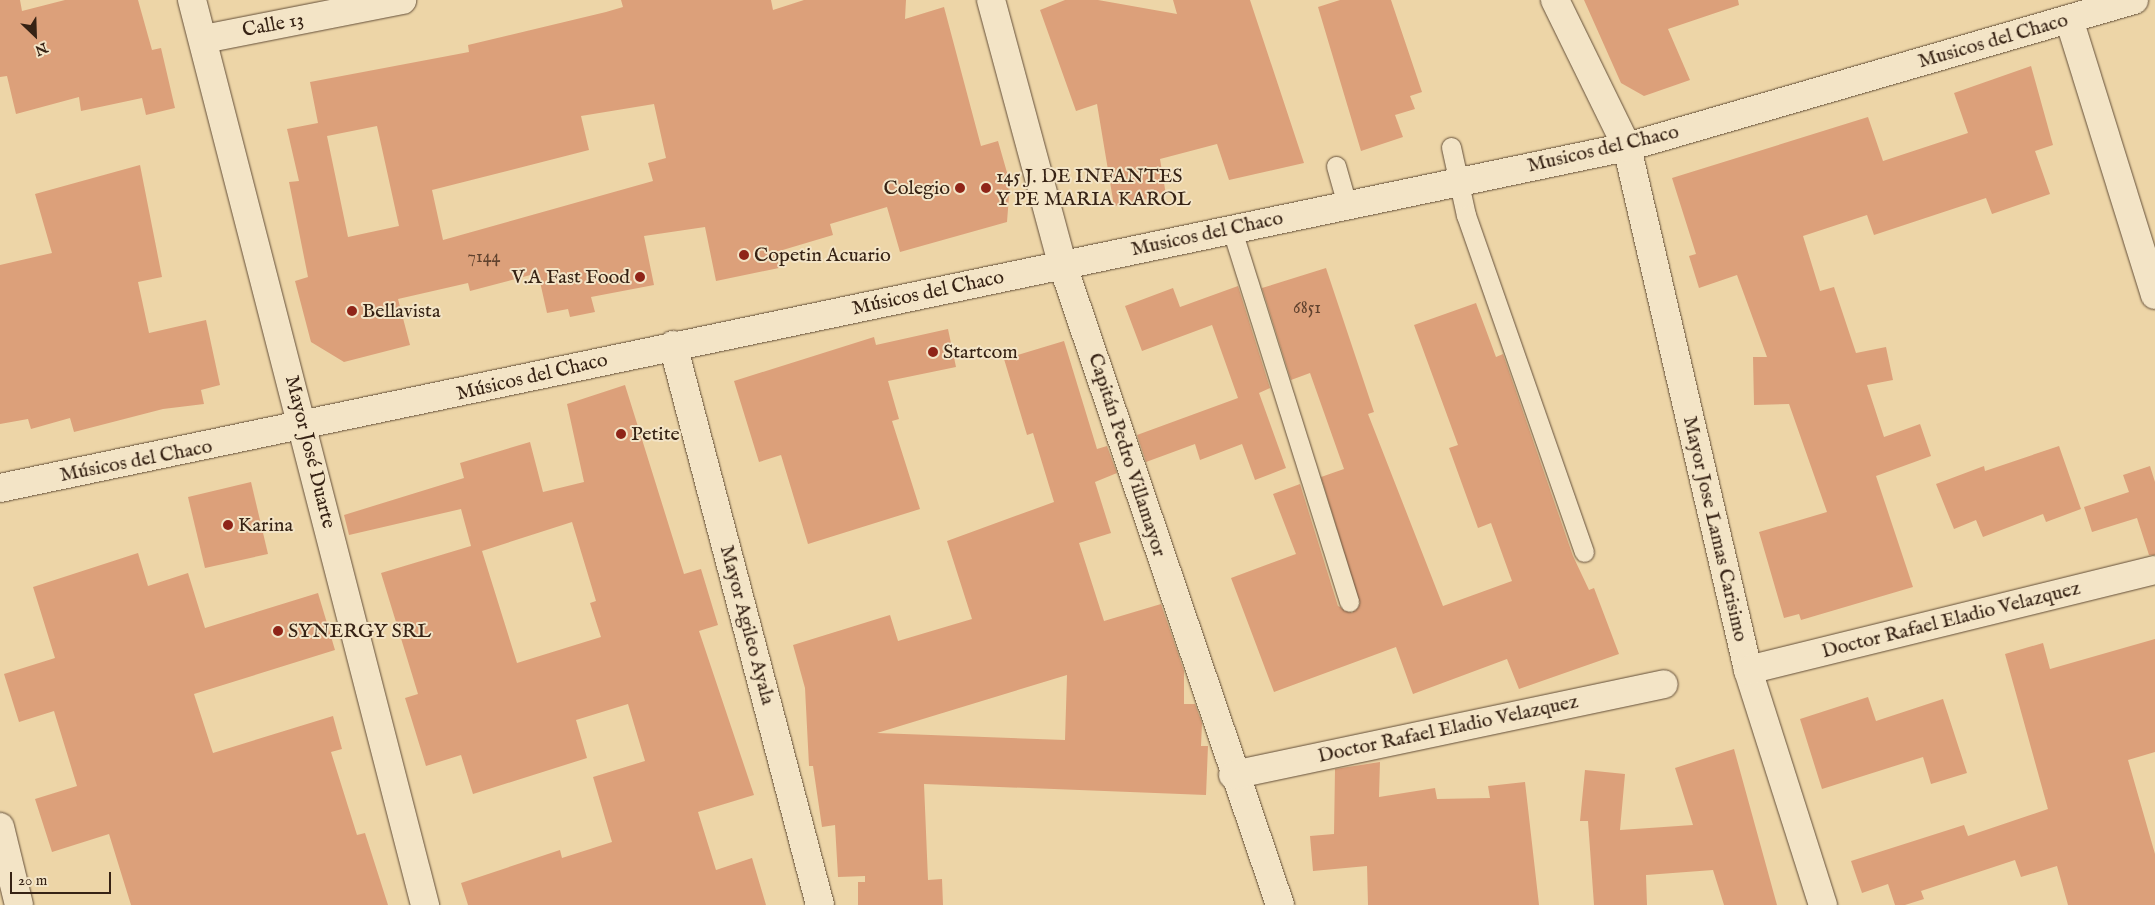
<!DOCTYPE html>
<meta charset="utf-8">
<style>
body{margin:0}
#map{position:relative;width:2155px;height:905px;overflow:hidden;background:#edd5a7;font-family:"IM FELL English",serif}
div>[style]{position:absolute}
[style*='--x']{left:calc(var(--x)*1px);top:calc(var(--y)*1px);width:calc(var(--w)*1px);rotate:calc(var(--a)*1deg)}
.building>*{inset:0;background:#dca07a}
.roads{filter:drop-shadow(0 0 1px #644f39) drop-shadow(0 0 1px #644f39)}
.lane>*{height:19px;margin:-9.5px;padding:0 9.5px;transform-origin:9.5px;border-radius:9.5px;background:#f3e4c6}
.street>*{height:28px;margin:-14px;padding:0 14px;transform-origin:14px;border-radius:14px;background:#f3e4c6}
.secondary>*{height:28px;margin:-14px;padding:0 14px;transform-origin:14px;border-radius:14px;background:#f3e4c6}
.dots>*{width:14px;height:14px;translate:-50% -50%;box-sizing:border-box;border:2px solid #f3e4c6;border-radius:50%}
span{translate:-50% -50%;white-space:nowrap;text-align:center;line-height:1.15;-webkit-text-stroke:4px #f3e4c6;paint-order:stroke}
.number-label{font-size:18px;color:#60422e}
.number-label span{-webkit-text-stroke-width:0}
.street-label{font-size:20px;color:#362214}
.poi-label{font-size:20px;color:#362214}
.left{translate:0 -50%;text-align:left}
.right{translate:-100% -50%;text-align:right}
.north{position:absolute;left:10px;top:10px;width:50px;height:50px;-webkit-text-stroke:4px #f3e4c6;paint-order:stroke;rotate:156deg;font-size:14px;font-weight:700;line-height:20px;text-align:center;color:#362214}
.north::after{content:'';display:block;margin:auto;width:18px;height:22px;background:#362214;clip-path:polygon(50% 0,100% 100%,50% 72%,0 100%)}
.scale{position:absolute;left:10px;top:872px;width:101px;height:22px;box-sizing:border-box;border:2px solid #362214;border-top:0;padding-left:6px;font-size:15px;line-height:18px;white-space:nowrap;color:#362214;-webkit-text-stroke:4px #f3e4c6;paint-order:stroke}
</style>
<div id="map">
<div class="building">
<div style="clip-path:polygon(0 0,20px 0,22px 11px,65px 0,138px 0,152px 50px,161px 48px,175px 108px,146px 115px,142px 98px,81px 111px,79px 97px,16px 114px,7px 76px,0 77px)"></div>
<div style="clip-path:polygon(evenodd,621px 0,771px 0,773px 10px,804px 0,906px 0,905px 19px,944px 7px,981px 146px,998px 141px,1010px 183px,1007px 222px,900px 252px,887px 207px,830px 224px,833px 235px,776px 252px,779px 268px,716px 281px,705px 227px,644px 236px,654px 285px,591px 297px,595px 312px,570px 317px,568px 309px,547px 313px,538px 273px,470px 291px,468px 283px,398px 299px,410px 345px,344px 362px,311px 342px,295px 281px,308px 277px,289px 182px,299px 181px,287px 129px,318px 123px,310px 82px,469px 52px,468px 45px,606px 12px,623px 7px,621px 0,654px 104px,666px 158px,648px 163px,653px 181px,443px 240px,432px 190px,589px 150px,581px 116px,654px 104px,621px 0,377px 126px,399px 226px,348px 237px,327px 136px,377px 126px)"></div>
<div style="clip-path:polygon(1065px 0,1098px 0,1177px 14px,1173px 0,1250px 0,1304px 163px,1229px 180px,1217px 144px,1160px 159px,1166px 195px,1114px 206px,1097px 104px,1076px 111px,1040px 10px)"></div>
<div style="clip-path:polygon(1340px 0,1391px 0,1422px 92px,1410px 96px,1415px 109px,1395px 115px,1403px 137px,1361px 151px,1318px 7px)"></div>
<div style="clip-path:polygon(1584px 0,1738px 0,1739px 5px,1668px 29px,1690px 80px,1644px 96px,1621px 83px)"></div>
<div style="clip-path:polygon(2031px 66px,2053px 145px,2035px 151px,2050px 194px,1992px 214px,1986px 198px,1874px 235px,1867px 215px,1803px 236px,1820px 291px,1834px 287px,1856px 353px,1886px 347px,1893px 380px,1867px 385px,1884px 437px,1920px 424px,1931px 456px,1876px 476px,1913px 587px,1801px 620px,1799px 614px,1784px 618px,1759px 532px,1827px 512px,1789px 404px,1754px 405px,1753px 357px,1767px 357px,1737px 275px,1699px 288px,1689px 256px,1696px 254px,1672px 178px,1868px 117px,1883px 161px,1968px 133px,1954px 93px)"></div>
<div style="clip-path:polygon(140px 165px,162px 277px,138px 282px,149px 333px,206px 320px,220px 385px,201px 390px,204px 404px,163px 409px,74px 432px,70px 418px,31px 429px,28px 419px,0 424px,0 265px,52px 253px,35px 194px)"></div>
<div style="clip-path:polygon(1326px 268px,1374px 412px,1368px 414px,1443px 606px,1512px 581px,1491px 523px,1478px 528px,1449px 448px,1458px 445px,1414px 325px,1476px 303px,1496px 357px,1503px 354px,1573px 556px,1589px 590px,1594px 588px,1619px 654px,1519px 689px,1507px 659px,1413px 694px,1396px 647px,1274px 692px,1231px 578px,1296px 554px,1273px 494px,1300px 484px,1338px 606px,1352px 613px,1360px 604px,1321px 477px,1344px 469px,1310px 373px,1291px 380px,1262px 288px)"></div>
<div style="clip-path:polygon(1238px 286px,1270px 388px,1259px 393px,1286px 468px,1255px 480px,1242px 444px,1200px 460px,1195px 444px,1146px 462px,1137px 435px,1238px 398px,1212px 325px,1142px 351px,1125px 306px,1173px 288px,1180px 307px)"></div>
<div style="clip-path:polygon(948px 329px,956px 367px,888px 381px,899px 419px,892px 421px,920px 509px,808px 544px,781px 455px,759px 462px,734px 381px,874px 337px,876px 345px)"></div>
<div style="clip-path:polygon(evenodd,1064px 341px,1097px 449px,1107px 446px,1117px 473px,1095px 482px,1111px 533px,1079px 543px,1104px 621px,1161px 604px,1184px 671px,1184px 704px,1195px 704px,1202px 723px,1201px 746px,1208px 746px,1206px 795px,924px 784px,928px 880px,942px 879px,943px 905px,858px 905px,858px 882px,865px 882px,865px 876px,838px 877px,835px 825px,822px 827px,813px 766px,809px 766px,805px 688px,793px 645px,890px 615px,898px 641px,972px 619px,947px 541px,1054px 502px,1033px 433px,1027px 435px,1004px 359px,1064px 341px,1067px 675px,1065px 740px,877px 733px,1067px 675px)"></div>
<div style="clip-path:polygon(evenodd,625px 385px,684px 574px,701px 569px,718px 625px,699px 631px,754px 795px,698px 812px,716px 870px,752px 858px,766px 905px,468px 905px,461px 883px,560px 850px,562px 858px,612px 842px,593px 777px,645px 761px,628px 704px,576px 720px,587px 758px,473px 794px,461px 755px,426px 766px,405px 698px,418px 694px,381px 573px,471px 546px,461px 509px,349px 535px,344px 515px,464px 478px,460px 463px,530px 442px,543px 492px,584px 482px,567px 404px,625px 385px,572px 522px,596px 601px,590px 603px,601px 637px,517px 663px,482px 551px,572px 522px)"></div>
<div style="clip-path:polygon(2059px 446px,2081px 509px,2046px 522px,2043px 514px,1983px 537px,1976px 520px,1954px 529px,1936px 484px,1984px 466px,1985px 471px)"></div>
<div style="clip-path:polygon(2150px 466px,2155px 482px,2155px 555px,2149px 555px,2137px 518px,2092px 532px,2084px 507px,2129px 492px,2123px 475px)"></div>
<div style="clip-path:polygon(251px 482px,268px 554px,205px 568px,188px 497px)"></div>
<div style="clip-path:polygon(138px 553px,148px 586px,188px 573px,205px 628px,318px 593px,335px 650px,194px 694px,213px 753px,333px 716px,342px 749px,331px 752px,357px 835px,365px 833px,388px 905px,131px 905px,109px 834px,52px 852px,35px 799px,77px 786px,54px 711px,19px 722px,4px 674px,55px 658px,33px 587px)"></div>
<div style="clip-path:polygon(2155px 639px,2155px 752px,2128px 760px,2155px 854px,2155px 905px,2068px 905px,2057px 866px,2021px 877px,2015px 860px,1921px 891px,1924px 899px,1905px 905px,1895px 905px,1888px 884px,1862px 893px,1851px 861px,1964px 825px,1968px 836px,2048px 809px,2005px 654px,2043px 643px,2050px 669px)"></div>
<div style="clip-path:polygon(1868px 697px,1876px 721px,1943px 699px,1967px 773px,1931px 784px,1923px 757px,1822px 789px,1800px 719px)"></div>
<div style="clip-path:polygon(1734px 749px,1777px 905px,1724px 905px,1713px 870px,1646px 875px,1647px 905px,1594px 905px,1588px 821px,1580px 821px,1585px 770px,1625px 774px,1620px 830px,1693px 825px,1675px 768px)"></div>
<div style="clip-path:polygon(1380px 762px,1379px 797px,1435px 788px,1437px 799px,1490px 798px,1488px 786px,1525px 782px,1539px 905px,1368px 905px,1367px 866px,1313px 871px,1310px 836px,1334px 834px,1335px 769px)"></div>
</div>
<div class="roads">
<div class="lane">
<div style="--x:1451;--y:147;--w:70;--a:77.6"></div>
<div style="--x:1466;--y:215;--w:357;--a:70.7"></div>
<div style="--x:1336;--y:166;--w:41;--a:74.2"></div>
<div style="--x:1231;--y:227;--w:393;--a:72.5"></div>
</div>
<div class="street">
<div style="--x:192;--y:0;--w:935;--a:75.56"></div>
<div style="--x:991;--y:0;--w:276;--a:74.9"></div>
<div style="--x:1063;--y:266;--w:675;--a:71.24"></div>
<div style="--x:1555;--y:0;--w:164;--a:63.9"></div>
<div style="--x:1627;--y:147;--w:537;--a:76.97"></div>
<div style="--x:1748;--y:670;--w:247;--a:72.3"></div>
<div style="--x:2069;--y:19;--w:289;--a:72.7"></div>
<div style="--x:204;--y:39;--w:202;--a:-11.1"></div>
<div style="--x:673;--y:345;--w:579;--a:75.29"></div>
<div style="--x:1748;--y:670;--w:419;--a:-13.8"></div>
<div style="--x:1233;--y:775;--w:440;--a:-11.9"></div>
</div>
<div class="secondary">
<div style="--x:0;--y:488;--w:1662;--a:-11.84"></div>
<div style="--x:1627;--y:147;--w:528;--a:-16.17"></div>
<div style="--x:0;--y:827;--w:80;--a:76.3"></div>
</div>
</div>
<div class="dots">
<div style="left:960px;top:188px;background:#8f2418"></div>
<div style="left:986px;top:188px;background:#8f2418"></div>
<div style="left:744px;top:255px;background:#8f2418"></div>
<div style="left:640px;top:277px;background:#8f2418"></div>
<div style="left:352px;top:311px;background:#8f2418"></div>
<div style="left:933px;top:352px;background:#8f2418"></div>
<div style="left:621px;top:434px;background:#8f2418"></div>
<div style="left:228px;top:525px;background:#8f2418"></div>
<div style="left:278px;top:631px;background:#8f2418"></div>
</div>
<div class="number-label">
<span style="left:484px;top:258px">7144</span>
<span style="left:1307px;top:309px">6851</span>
</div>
<div class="street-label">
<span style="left:273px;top:25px;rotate:-11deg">Calle 13</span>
<span style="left:1993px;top:41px;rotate:-16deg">Musicos del Chaco</span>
<span style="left:1603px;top:149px;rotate:-13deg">Musicos del Chaco</span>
<span style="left:1207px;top:234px;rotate:-12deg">Musicos del Chaco</span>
<span style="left:928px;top:293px;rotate:-12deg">Músicos del Chaco</span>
<span style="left:532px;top:377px;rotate:-13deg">Músicos del Chaco</span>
<span style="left:310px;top:452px;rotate:76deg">Mayor José Duarte</span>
<span style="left:1127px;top:455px;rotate:72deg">Capitán Pedro Villamayor</span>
<span style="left:136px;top:461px;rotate:-11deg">Músicos del Chaco</span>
<span style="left:1715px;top:529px;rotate:77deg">Mayor Jose Lamas Carisimo</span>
<span style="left:1951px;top:620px;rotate:-14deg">Doctor Rafael Eladio Velazquez</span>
<span style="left:747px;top:625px;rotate:75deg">Mayor Agileo Ayala</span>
<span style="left:1448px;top:729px;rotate:-12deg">Doctor Rafael Eladio Velazquez</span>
</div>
<div class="poi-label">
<span class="left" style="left:996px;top:188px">145 J. DE INFANTES<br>Y PE MARIA KAROL</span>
<span class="right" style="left:950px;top:188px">Colegio</span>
<span class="left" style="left:754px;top:255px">Copetin Acuario</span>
<span class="right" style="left:630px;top:277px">V.A Fast Food</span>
<span class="left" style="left:362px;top:311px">Bellavista</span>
<span class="left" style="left:943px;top:352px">Startcom</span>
<span class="left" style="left:631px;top:434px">Petite</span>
<span class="left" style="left:238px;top:525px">Karina</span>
<span class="left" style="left:288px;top:631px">SYNERGY SRL</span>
</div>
<div class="north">N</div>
<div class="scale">20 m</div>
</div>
